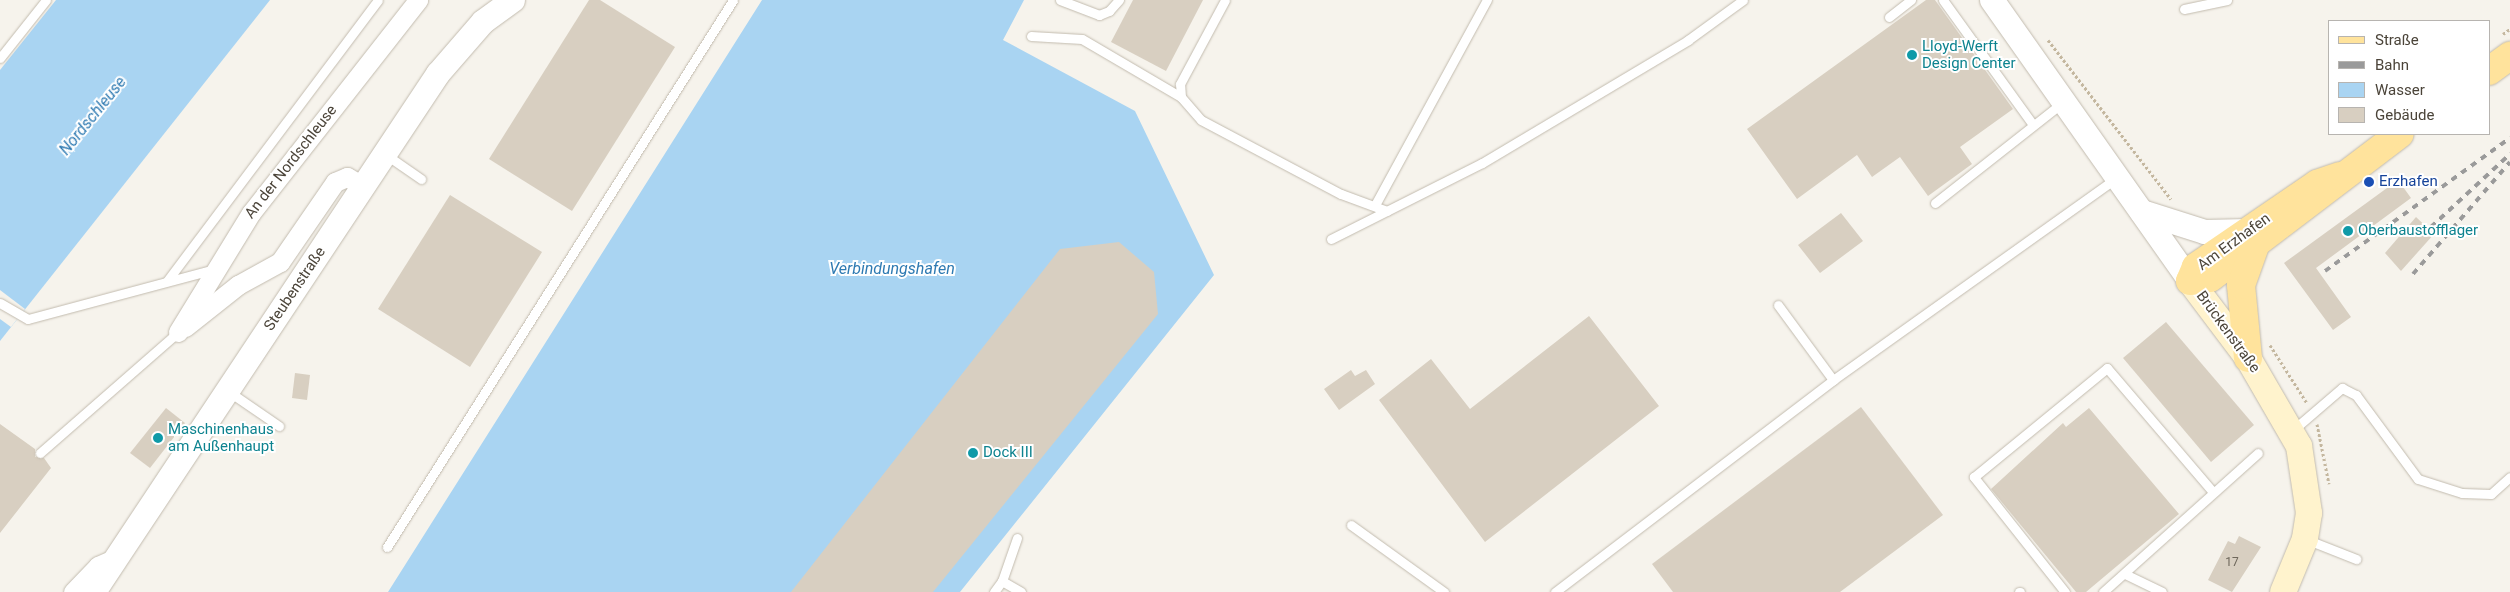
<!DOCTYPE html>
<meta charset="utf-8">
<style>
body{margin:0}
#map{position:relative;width:2510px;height:592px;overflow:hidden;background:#f6f3ec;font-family:Roboto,sans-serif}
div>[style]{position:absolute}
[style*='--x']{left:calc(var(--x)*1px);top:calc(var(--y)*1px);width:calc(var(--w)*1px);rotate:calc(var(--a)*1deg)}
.water>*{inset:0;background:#a9d4f2}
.pier>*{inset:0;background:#f6f3ec}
.building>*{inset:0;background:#d8cfc1}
.path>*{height:3px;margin-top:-1.5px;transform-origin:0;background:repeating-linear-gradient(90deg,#c4b79f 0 2.5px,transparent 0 5px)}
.roads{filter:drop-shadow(0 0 1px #c2bbae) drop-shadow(0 0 1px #c2bbae)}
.service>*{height:9px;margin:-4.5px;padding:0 4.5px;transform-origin:4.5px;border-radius:4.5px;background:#fff}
.minor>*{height:19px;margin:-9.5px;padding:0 9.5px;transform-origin:9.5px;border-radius:9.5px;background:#fff}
.tertiary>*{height:24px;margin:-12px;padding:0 12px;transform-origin:12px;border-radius:12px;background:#fff}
.secondary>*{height:26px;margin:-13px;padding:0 13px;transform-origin:13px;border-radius:13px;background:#fff3cd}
.primary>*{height:28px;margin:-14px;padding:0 14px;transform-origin:14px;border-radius:14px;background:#ffe39c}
.rail>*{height:4px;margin-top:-2px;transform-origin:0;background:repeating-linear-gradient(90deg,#9a9a9a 0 6px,transparent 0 12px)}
.dots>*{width:14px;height:14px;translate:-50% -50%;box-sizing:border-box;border:2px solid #fff;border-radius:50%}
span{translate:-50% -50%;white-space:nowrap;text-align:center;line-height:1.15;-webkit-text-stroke:4px #fff;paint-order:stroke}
.number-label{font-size:12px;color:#6e675b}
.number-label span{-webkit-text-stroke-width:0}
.culture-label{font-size:15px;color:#0d838f}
.left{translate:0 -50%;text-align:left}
.street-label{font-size:15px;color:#4b4439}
.transit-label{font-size:15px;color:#164399}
.water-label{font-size:16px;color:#2e7ab2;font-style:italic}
.legend{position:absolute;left:2328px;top:20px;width:162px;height:115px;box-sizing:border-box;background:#fff;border:1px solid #b7b4b0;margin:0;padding:6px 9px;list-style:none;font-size:15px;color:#4b4439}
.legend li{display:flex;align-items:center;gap:10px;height:25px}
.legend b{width:25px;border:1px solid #b7b4b0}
</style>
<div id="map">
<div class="water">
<div style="clip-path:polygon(56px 0,270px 0,0 341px,0 70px)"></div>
<div style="clip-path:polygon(762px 0,1024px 0,1003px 40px,1135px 111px,1214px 275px,960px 592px,388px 592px)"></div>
</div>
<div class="pier">
<div style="clip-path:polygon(0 290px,25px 309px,11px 327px,0 319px)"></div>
</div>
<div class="building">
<div style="clip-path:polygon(589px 0,600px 0,675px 47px,572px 211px,489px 159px)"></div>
<div style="clip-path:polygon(1133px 0,1203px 0,1166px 71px,1111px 42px)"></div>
<div style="clip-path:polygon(1926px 0,1935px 0,2013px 109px,1960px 147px,1972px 164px,1928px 196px,1900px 157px,1872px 177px,1857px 155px,1797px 199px,1747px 129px)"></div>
<div style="clip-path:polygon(2398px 180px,2411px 198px,2316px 268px,2351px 317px,2333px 330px,2284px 263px)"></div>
<div style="clip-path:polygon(450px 195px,542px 252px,470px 367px,378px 309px)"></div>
<div style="clip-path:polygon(1841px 213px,1863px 241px,1820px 273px,1798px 245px)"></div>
<div style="clip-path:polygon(2416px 217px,2434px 234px,2401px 271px,2385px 253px)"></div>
<div style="clip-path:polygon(1119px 242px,1154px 272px,1158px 314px,933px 592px,791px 592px,1060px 249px)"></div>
<div style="clip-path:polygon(1589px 316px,1659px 406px,1485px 542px,1379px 400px,1431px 359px,1470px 409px)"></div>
<div style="clip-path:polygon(2166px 322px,2254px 425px,2211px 462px,2123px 358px)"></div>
<div style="clip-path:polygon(1351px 370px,1355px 376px,1366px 370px,1375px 384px,1339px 410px,1324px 389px)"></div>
<div style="clip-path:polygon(295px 373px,310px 375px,307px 400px,292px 398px)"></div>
<div style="clip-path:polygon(1861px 407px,1943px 515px,1840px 592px,1673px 592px,1652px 564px)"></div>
<div style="clip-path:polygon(166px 408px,185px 423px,150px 468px,130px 453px)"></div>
<div style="clip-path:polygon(2089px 408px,2179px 514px,2086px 592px,2076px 592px,1991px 489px,2063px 423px,2066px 427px)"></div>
<div style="clip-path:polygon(0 424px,35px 449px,35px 457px,44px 458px,51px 468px,0 533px)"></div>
<div style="clip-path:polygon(2239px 536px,2261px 547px,2232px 592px,2208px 580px,2228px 541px,2235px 544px)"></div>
</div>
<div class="path">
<div style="--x:2503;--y:34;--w:9;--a:-36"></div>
<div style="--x:2048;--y:40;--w:201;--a:52.3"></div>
<div style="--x:2270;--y:345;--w:69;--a:57.5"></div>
<div style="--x:2317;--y:424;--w:61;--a:78.7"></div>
</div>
<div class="roads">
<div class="service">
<div style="--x:1060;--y:0;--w:42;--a:21"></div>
<div style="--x:1099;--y:15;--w:11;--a:-22"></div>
<div style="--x:1109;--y:11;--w:15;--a:-48"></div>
<div style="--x:1943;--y:0;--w:154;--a:54.2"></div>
<div style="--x:2184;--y:9;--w:44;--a:-11.8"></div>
<div style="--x:1889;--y:17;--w:28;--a:-38"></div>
<div style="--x:1031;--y:36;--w:51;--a:3.4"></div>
<div style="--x:1082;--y:39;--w:115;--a:30.4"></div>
<div style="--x:1181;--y:97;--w:30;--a:49"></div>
<div style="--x:1201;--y:120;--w:158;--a:27.9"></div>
<div style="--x:1341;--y:194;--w:49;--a:20.3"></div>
<div style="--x:0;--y:58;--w:74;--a:-51.6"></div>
<div style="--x:1181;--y:97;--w:13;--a:-94"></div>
<div style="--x:1180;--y:84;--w:95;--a:-61.8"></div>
<div style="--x:385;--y:154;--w:44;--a:34.8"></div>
<div style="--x:1935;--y:203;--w:162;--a:-38.2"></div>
<div style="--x:1375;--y:205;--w:234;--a:-61.4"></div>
<div style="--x:1331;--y:239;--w:169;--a:-26.7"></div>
<div style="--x:1482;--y:163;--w:240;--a:-30.8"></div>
<div style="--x:1688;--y:40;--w:68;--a:-36"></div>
<div style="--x:167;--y:281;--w:351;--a:-53.1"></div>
<div style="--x:0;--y:303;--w:32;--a:30"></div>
<div style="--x:28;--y:319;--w:193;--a:-15"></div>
<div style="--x:1778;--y:305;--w:93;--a:53.7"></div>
<div style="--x:228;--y:391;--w:62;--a:34.5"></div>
<div style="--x:2293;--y:430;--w:65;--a:-40.6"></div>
<div style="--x:2342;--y:388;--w:16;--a:27"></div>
<div style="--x:2356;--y:395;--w:104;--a:53.6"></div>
<div style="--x:2418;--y:479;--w:46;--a:17.7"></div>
<div style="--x:2462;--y:493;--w:29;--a:2"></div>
<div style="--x:2491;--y:494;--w:25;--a:-42"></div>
<div style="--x:40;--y:453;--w:184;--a:-41.2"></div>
<div style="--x:1351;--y:525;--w:115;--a:35.8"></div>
<div style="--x:1017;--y:538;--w:46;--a:109.2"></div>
<div style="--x:1002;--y:581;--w:22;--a:30"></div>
<div style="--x:2308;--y:540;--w:52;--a:21.6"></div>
<div style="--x:387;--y:547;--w:647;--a:-57.68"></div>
<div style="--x:2125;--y:574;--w:41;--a:25.9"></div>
<div style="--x:994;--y:592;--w:14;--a:-54"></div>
<div style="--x:1555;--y:592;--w:350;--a:-37.3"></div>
<div style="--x:1833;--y:380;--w:348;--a:-35.5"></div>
<div style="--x:2019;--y:592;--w:1;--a:0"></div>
<div style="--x:2065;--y:592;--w:147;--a:-128.4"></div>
<div style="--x:1974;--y:477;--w:172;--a:-39.3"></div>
<div style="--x:2107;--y:368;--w:162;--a:49.5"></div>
<div style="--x:2103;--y:592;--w:208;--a:-41.9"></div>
</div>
<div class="minor">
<div style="--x:185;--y:327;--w:68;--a:-38.4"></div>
<div style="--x:238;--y:285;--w:48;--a:-28.7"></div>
<div style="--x:280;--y:262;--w:97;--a:-55.5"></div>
<div style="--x:335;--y:182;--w:13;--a:-23"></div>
<div style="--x:347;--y:177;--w:18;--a:29"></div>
<div style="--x:178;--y:332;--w:140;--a:-58.5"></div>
<div style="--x:251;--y:213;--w:271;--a:-51.9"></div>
<div style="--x:73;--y:592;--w:36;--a:-46"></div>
<div style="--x:98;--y:566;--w:20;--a:-24"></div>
</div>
<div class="tertiary">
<div style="--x:1992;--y:0;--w:344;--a:54.8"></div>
<div style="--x:2142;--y:212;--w:66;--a:17.6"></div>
<div style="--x:2205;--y:232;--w:43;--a:-1.3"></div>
<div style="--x:94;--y:592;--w:622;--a:-56.41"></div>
<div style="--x:438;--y:74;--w:69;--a:-49.1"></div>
<div style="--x:483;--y:22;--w:37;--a:-36"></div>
</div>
<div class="secondary">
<div style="--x:2190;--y:281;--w:96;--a:53"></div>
<div style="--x:2248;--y:358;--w:102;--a:59.9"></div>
<div style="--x:2299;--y:446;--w:68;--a:81.5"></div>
<div style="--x:2309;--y:513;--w:26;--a:99"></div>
<div style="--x:2305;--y:539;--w:57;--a:112.5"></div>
</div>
<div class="primary">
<div style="--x:2489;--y:71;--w:26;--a:-36"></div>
<div style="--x:2340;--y:176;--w:24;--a:161"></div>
<div style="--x:2317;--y:184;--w:147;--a:145.6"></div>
<div style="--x:2196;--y:267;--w:15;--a:113"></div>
<div style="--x:2190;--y:281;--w:20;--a:-9"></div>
<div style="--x:2210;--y:278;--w:238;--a:-37.2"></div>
<div style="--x:2248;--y:358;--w:73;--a:-95.5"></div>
<div style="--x:2241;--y:285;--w:45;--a:-70.3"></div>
</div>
</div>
<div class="rail">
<div style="--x:2431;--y:227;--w:108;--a:-42.7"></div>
<div style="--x:2325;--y:271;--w:228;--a:-35.7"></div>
<div style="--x:2413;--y:274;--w:148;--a:-49.1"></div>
</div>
<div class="dots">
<div style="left:1912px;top:55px;background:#0f9aa8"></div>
<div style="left:2369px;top:182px;background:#1a4fb4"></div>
<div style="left:2348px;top:231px;background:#0f9aa8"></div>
<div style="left:158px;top:438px;background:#0f9aa8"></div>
<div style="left:973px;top:453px;background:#0f9aa8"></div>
</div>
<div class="number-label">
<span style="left:2232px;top:563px">17</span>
</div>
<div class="culture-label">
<span class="left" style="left:1922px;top:55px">Lloyd-Werft<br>Design Center</span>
<span class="left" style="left:2358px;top:231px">Oberbaustofflager</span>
<span class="left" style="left:168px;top:438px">Maschinenhaus<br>am Außenhaupt</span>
<span class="left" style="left:983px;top:453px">Dock III</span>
</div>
<div class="street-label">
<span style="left:291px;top:162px;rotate:-52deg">An der Nordschleuse</span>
<span style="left:2234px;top:242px;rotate:-36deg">Am Erzhafen</span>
<span style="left:295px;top:289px;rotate:-56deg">Steubenstraße</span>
<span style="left:2228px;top:332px;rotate:54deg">Brückenstraße</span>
</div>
<div class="transit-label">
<span class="left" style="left:2379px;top:182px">Erzhafen</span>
</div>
<div class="water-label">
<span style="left:93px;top:116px;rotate:-51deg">Nordschleuse</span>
<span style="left:892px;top:269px">Verbindungshafen</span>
</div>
<ul class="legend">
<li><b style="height:6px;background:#ffe39c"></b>Straße</li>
<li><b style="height:6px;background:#9a9a9a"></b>Bahn</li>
<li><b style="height:14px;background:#a9d4f2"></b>Wasser</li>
<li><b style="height:14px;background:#d8cfc1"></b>Gebäude</li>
</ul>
</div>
